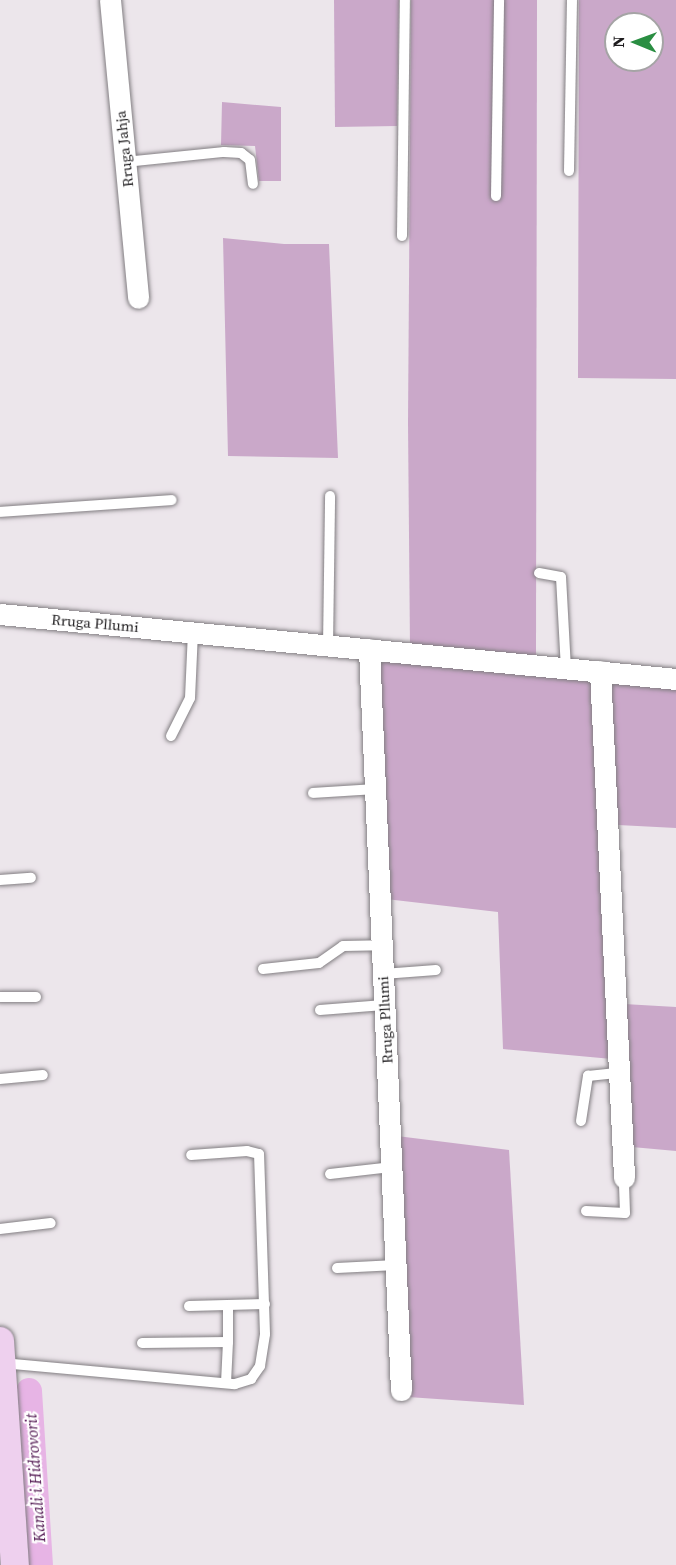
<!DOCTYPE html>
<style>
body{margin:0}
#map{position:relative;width:676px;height:1565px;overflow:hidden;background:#ece6eb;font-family:"Source Serif 4",serif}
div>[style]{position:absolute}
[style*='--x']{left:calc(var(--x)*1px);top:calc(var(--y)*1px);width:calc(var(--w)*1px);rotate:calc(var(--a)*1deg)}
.green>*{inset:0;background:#caa8c9}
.canal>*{height:26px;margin:-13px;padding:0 13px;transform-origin:13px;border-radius:13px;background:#e7b4e5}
.roads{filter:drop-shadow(0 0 2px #827e82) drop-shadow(0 0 2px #827e82)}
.lane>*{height:10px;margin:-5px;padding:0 5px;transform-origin:5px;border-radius:5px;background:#fff}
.street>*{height:21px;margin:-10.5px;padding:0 10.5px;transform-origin:10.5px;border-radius:10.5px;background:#fff}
.secondary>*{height:28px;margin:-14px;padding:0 14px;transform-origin:14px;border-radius:14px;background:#eed0ee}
span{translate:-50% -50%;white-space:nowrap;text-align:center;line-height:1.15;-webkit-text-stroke:4.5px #fff;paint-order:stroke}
.street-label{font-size:15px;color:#1e1c1e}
.water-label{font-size:16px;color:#4c104c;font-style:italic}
.north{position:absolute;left:604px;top:12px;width:60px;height:60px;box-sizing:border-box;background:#fff;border:2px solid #a5a4a5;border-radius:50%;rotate:271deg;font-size:16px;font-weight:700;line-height:24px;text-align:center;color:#1e1c1e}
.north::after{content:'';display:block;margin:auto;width:21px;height:27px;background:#2a8e42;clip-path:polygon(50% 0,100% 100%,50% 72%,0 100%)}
</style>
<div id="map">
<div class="green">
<div style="clip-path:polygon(334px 0,399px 0,397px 126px,335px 127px)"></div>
<div style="clip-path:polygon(411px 0,537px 0,536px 657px,410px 647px,408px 423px)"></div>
<div style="clip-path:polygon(evenodd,579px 0,676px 0,676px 379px,578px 378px,579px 0,616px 24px,652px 24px,652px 60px,616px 60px,616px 24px)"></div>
<div style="clip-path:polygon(222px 102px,281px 107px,281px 181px,259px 181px,255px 146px,221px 145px)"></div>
<div style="clip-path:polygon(223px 238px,284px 244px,329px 244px,338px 458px,228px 456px)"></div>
<div style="clip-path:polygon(376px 658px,592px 682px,612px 1059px,503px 1049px,498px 912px,386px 899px)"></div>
<div style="clip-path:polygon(617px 681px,676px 687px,676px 828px,618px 825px,610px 685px)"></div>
<div style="clip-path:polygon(624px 1004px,676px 1007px,676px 1151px,632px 1147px)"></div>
<div style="clip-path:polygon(397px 1136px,509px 1150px,524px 1405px,408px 1397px)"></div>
</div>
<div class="canal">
<div style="--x:29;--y:1391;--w:174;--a:86.4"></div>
</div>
<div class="roads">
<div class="lane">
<div style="--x:125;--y:162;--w:100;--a:-5.8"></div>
<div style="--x:224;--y:152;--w:17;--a:3"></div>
<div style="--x:241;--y:153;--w:11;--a:38"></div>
<div style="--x:250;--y:160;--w:24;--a:83"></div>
<div style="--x:569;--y:171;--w:171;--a:-89"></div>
<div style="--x:496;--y:196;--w:196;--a:-89.1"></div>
<div style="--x:402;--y:236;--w:236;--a:-89.3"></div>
<div style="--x:0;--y:512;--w:172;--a:-4"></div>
<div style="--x:539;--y:573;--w:22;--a:10"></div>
<div style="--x:561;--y:577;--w:91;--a:86.9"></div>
<div style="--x:328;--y:646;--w:150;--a:-89.2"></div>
<div style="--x:171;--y:736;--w:42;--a:-63.4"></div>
<div style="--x:190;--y:698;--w:65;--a:-87.4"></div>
<div style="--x:313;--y:793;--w:62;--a:-3.7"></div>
<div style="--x:0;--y:880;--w:31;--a:-4"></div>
<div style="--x:263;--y:969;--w:56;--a:-6.1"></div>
<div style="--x:319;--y:963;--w:29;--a:-35"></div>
<div style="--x:343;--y:946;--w:39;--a:-1"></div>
<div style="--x:383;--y:974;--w:53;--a:-4.3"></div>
<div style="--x:0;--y:997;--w:36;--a:0"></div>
<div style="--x:320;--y:1010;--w:64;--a:-4.5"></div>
<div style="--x:0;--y:1079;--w:43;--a:-5.3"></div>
<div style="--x:581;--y:1121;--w:46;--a:-81.2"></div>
<div style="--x:588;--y:1076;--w:31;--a:-6"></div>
<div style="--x:330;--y:1174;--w:61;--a:-6.5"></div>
<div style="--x:586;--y:1211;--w:39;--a:3"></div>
<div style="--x:625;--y:1213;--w:36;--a:-92"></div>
<div style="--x:0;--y:1229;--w:51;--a:-6.7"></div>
<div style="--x:337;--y:1268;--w:59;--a:-2.9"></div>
<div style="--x:189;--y:1306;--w:76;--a:-1.5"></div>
<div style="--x:228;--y:1342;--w:37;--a:-90"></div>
<div style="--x:142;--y:1343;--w:86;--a:-0.7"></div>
<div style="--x:228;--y:1342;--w:41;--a:92.8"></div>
<div style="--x:2;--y:1363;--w:234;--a:5.2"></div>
<div style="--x:235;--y:1384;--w:17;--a:-17"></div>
<div style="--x:251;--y:1379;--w:16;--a:-55"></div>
<div style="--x:260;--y:1366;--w:32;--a:-81"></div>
<div style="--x:265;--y:1334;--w:180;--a:-91.9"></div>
<div style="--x:259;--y:1154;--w:12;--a:-166"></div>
<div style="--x:247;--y:1151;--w:56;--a:175.9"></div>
</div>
<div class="street">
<div style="--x:110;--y:0;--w:299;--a:84.6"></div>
<div style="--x:0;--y:614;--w:679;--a:5.49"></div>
<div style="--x:369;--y:649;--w:742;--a:87.53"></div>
<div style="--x:600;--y:671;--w:507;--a:87.28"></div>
</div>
<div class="secondary">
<div style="--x:0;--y:1341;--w:225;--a:86.2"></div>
</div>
</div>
<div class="street-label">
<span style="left:124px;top:149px;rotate:-96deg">Rruga Jahja</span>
<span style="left:95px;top:623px;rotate:5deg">Rruga Pllumi</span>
<span style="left:385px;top:1020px;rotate:-93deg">Rruga Pllumi</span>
</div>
<div class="water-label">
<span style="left:35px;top:1478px;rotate:-94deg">Kanali i Hidrovorit</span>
</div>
<div class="north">N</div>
</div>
